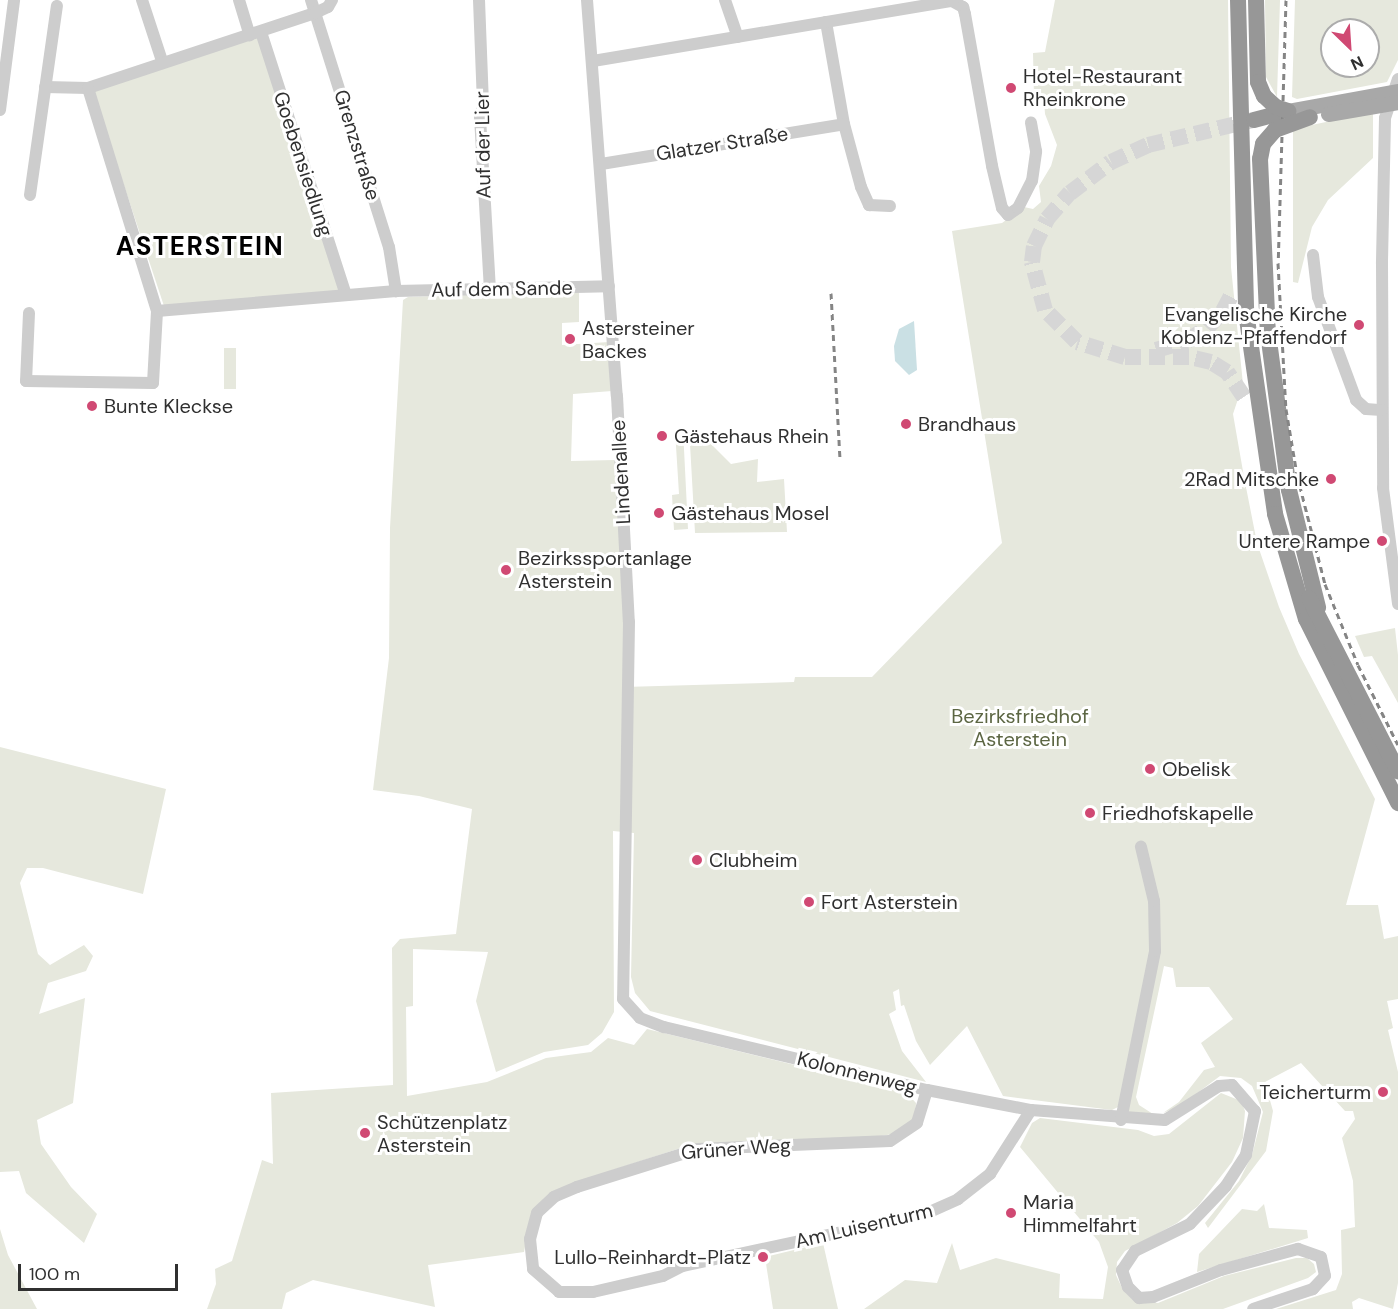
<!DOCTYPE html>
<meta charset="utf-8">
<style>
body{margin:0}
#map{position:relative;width:1398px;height:1309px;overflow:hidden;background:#fff;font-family:"DM Sans",sans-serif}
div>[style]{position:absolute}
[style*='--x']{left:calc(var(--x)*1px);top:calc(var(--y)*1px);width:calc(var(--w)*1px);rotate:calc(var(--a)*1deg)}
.green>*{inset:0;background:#e6e8dd}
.water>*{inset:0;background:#cae0e4}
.highway-tunnel>*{height:16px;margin-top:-8px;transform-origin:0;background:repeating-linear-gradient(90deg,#d6d6d6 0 16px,transparent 0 24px)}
.minor>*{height:12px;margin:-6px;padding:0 6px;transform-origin:6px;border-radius:6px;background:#cdcdcd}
.highway>*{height:16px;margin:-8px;padding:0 8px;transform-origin:8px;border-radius:8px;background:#979797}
.rail>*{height:3px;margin-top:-1.5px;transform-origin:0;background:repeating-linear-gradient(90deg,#858585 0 6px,transparent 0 10.5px)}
.major-bridge>*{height:15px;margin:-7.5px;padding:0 7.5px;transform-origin:7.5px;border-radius:7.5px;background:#a8a8a8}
.highway-bridge>*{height:16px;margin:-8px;padding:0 8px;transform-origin:8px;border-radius:8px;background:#979797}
.dots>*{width:16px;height:16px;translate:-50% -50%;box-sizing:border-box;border:3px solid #fff;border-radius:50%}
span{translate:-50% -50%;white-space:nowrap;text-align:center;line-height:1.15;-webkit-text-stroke:6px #fff;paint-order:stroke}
.poi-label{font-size:20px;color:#303030}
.left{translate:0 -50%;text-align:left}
.right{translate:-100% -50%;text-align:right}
.street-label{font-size:20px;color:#303030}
.park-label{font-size:20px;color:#5c6643}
.district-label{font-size:26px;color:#000;font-weight:700;letter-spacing:1.5px}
.north{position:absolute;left:1320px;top:18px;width:60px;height:60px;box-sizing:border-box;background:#fff;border:2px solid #acacac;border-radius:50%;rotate:155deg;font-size:16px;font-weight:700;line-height:24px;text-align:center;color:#303030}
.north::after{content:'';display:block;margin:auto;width:21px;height:27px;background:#d04973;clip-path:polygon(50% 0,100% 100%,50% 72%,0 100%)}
.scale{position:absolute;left:18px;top:1264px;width:160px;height:27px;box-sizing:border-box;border:3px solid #303030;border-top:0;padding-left:8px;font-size:18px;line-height:21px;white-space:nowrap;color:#303030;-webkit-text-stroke:4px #fff;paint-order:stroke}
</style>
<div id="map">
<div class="green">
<div style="clip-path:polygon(1055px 0,1228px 0,1231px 267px,1243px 384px,1233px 414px,1244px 477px,1257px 543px,1279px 607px,1299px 654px,1375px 799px,1346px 905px,1378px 905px,1384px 939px,1398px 936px,1398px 999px,1387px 1001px,1393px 1028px,1388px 1030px,1398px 1072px,1398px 1283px,1393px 1309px,1359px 1298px,1352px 1302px,1353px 1309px,1276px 1309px,1336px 1290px,1342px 1274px,1341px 1230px,1355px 1227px,1353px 1181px,1342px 1138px,1355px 1119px,1353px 1111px,1345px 1111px,1301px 1063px,1265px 1082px,1273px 1111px,1266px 1151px,1208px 1228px,1205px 1223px,1239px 1181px,1252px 1155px,1263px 1112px,1252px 1086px,1241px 1078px,1220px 1076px,1180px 1106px,1163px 1113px,1179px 1102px,1204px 1070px,1215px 1067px,1201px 1043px,1233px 1019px,1209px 987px,1176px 987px,1173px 968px,1164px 966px,1136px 1097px,1139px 1105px,1153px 1114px,1127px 1112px,1155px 951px,1118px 1107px,1112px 1110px,1003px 1096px,967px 1026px,930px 1065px,916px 1041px,904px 1005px,901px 1006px,899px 989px,893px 992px,896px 1010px,889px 1014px,902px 1051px,926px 1082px,650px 1011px,635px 993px,631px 977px,634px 833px,613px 831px,614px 1012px,602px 1033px,588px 1045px,544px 1052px,496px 1072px,476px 1001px,488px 952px,413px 949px,413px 1006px,406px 1007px,407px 1096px,487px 1082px,546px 1058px,591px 1052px,608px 1038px,634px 1045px,647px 1029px,906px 1092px,916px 1103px,915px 1119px,893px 1134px,862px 1139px,693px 1144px,579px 1181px,531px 1216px,524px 1252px,428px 1265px,435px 1307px,313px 1280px,286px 1293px,282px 1309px,207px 1309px,216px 1284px,215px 1269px,232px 1261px,262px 1160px,273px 1164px,271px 1093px,393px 1085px,392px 948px,400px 939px,456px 934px,472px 809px,419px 796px,373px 790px,389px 658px,390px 528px,403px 300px,408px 297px,579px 291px,579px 322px,562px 323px,562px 345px,609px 342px,612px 391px,573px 394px,571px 461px,615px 460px,625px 603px,624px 687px,794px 682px,795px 677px,872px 677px,1002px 543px,952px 231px,1002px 223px,1024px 207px,1033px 209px,1041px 202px,1039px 186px,1051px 166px,1057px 145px,1045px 114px,1044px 100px,1034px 97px,1033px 53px,1045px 52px)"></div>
<div style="clip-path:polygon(1265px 0,1280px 0,1277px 97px,1266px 77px)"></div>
<div style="clip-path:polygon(evenodd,1295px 0,1398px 0,1398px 60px,1387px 82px,1297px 99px,1292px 97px,1295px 0,1332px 30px,1368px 30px,1368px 66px,1332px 66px,1332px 30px)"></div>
<div style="clip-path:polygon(257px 37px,343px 292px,164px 306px,92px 89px)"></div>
<div style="clip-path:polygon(1373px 112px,1373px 158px,1328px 200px,1312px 227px,1298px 283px,1293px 282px,1293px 129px)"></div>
<div style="clip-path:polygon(224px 348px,236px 348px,236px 389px,224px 389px)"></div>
<div style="clip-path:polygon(683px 429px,688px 529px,674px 530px,672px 495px,679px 494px,675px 430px)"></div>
<div style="clip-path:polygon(702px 441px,710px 443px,731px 464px,758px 459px,757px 482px,784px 479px,787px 532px,695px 533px,690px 444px)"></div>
<div style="clip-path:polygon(1395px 628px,1398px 655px,1398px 703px,1372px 656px,1364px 657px,1355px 636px)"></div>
<div style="clip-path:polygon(0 747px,166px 789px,143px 894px,43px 868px,27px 868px,20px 883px,38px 954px,50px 965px,84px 945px,93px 956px,86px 971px,48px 983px,39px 1014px,85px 998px,73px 1103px,37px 1120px,41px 1144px,71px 1187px,97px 1214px,84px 1243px,26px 1193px,19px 1171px,0 1172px)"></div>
<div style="clip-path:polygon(1221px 1093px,1241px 1101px,1245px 1111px,1243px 1138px,1232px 1162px,1198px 1206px,1177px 1223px,1125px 1251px,1117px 1262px,1116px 1275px,1122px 1288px,1132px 1299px,1158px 1303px,1224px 1276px,1296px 1258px,1307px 1258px,1314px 1264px,1316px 1272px,1308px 1278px,1223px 1309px,864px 1309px,905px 1280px,937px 1283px,952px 1243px,960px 1270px,996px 1258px,1060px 1274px,1059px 1298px,1103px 1299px,1108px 1267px,1099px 1242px,1020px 1147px,1032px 1123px,1040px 1118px,1138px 1130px,1154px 1136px,1169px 1134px)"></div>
<div style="clip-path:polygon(1264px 1204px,1269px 1228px,1307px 1230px,1308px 1238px,1197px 1272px,1199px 1254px,1242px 1209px,1257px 1211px)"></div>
<div style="clip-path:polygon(0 1229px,8px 1255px,37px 1309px,0 1309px)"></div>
<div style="clip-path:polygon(823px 1243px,838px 1309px,773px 1309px,765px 1257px)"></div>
</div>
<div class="water">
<div style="clip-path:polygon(914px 321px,917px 370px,909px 375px,895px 361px,894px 346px,899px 329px)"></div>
</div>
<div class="highway-tunnel">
<div style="--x:1156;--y:350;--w:32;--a:-16"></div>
<div style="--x:1187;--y:341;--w:24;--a:-33"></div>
<div style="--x:1207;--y:328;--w:23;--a:-47"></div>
<div style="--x:1223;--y:311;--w:21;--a:-62"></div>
<div style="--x:1244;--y:397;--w:30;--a:-124"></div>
<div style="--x:1227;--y:372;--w:19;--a:-148"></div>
<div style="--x:1211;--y:362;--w:23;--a:-167"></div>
<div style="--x:1189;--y:357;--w:64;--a:180"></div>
<div style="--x:1125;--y:357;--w:50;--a:-162.6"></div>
<div style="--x:1077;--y:342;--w:45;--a:-135"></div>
<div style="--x:1045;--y:310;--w:50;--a:-105.2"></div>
<div style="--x:1032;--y:262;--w:16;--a:-83"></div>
<div style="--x:1034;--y:246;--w:30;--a:-64"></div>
<div style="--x:1047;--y:219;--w:35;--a:-49"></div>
<div style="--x:1070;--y:193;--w:51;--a:-37.1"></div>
<div style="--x:1111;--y:162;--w:41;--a:-24.7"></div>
<div style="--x:1148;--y:145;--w:108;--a:-13.4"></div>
</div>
<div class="minor">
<div style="--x:142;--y:0;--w:64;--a:71.8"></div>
<div style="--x:239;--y:0;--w:37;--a:73"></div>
<div style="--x:311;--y:0;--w:259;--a:72.5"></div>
<div style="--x:389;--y:247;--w:45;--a:81"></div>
<div style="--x:479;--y:0;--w:105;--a:87.8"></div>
<div style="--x:483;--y:105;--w:12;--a:104"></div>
<div style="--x:480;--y:117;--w:172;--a:86.7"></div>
<div style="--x:587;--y:0;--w:397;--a:85.7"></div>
<div style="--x:617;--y:396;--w:226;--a:87"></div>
<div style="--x:629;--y:622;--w:377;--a:90.9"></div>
<div style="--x:623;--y:999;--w:25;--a:48"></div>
<div style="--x:640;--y:1018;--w:26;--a:21"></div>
<div style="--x:664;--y:1027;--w:270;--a:13.5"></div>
<div style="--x:927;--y:1090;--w:106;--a:10.9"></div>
<div style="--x:1031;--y:1110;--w:134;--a:4.3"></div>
<div style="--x:1165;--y:1120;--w:64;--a:-32.2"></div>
<div style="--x:1219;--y:1086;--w:13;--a:-4"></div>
<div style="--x:1232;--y:1085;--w:35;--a:49"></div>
<div style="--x:1255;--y:1111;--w:45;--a:101.6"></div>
<div style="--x:1246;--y:1155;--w:37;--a:123"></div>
<div style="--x:1226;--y:1186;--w:52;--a:133.5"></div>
<div style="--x:1190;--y:1224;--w:61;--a:153.9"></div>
<div style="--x:1135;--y:1251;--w:23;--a:124"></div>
<div style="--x:1122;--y:1270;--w:18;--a:71"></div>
<div style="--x:1128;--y:1287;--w:16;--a:45"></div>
<div style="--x:1139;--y:1298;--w:14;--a:-4"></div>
<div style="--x:1153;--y:1297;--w:73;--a:-21.7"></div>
<div style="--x:1221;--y:1270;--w:80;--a:-15.3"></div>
<div style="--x:1298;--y:1249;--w:24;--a:19"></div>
<div style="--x:1321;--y:1257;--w:19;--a:78"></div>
<div style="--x:1325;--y:1276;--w:18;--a:133"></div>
<div style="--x:1313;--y:1289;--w:63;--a:161.6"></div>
<div style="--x:725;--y:0;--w:39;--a:71"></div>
<div style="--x:826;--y:22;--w:104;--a:80"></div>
<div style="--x:844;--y:124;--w:65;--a:74.9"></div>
<div style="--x:861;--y:187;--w:20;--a:66"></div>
<div style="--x:869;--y:205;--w:21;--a:3"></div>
<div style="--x:261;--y:32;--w:276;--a:72.1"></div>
<div style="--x:593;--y:61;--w:364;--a:-9.5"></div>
<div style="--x:952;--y:1;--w:13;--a:29"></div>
<div style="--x:963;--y:7;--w:7;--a:74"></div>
<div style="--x:965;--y:14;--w:154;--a:79.9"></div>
<div style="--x:992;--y:166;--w:43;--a:76.6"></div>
<div style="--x:1002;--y:208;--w:9;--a:49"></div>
<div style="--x:1008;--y:215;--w:12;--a:-35"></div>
<div style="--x:1018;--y:208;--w:30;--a:-63"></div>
<div style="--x:1032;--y:181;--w:30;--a:-82"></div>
<div style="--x:1036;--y:151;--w:29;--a:-100"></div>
<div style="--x:1398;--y:79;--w:41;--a:108.4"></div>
<div style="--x:1385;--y:118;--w:146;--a:91.2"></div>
<div style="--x:1382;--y:264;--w:224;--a:89.7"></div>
<div style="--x:1383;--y:488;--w:117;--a:82.6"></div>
<div style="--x:45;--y:87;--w:43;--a:1.3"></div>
<div style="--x:88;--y:88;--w:239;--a:-18.3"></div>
<div style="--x:315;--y:13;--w:14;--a:-25"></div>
<div style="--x:328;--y:7;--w:8;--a:-60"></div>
<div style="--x:0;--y:110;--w:111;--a:-82.7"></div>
<div style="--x:601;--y:164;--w:246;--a:-9.3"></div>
<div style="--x:30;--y:195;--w:191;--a:-81.9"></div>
<div style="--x:1313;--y:255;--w:42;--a:83.2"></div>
<div style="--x:1318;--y:297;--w:110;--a:69.7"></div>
<div style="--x:1356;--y:400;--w:13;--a:42"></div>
<div style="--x:1366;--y:409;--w:16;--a:4"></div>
<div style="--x:157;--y:311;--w:240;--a:-4.8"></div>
<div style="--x:396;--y:291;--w:213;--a:-1.3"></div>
<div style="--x:29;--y:313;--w:68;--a:92.5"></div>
<div style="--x:26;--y:381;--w:127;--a:0.9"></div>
<div style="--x:153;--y:383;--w:72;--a:-86.8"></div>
<div style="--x:157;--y:311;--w:233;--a:-107.2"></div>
<div style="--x:927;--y:1090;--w:34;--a:107"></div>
<div style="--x:917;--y:1123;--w:32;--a:146"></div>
<div style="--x:890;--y:1141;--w:192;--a:177.6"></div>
<div style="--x:698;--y:1149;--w:127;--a:162.6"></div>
<div style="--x:577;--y:1187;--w:25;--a:157"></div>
<div style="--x:554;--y:1197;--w:23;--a:137"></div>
<div style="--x:537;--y:1213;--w:27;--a:105"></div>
<div style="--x:530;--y:1239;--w:30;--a:84"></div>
<div style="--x:533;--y:1269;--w:35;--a:41"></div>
<div style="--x:559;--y:1292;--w:34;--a:0"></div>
<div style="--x:593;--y:1292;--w:72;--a:-12.9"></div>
<div style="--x:663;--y:1276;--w:22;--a:-27"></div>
<div style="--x:683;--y:1266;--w:248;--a:-12.1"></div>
<div style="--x:925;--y:1214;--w:36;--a:-24"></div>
<div style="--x:958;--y:1199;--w:41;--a:-38"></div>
<div style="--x:990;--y:1174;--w:76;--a:-57.4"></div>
<div style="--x:1121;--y:1120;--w:172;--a:-78.6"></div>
<div style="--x:1155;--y:951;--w:50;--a:-91.1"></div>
<div style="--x:1154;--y:901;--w:56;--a:-103.5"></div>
</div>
<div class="highway">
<div style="--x:1238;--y:0;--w:312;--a:88.5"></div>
<div style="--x:1246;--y:312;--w:204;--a:81.8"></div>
<div style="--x:1275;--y:514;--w:109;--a:73.6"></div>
<div style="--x:1306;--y:619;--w:206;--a:63.4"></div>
<div style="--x:1256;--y:0;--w:82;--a:88.6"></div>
<div style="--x:1258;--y:82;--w:15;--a:67"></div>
<div style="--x:1264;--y:96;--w:16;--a:43"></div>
<div style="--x:1254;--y:120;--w:23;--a:-15"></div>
<div style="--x:1275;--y:130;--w:18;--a:131"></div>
<div style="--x:1263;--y:144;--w:15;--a:101"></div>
<div style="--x:1260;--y:159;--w:174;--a:87.4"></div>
<div style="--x:1268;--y:333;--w:158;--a:82.4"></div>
<div style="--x:1289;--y:490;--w:121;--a:76.1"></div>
<div style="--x:1309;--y:598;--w:195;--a:62.8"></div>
</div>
<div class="rail">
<div style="--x:1286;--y:0;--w:263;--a:91.7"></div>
<div style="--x:1278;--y:263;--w:146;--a:86.9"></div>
<div style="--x:1286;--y:409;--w:67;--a:80.5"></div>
<div style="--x:1297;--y:475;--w:113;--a:75.6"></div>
<div style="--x:1325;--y:584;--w:87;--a:67.8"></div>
<div style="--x:1358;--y:665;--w:89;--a:63.4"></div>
<div style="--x:831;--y:293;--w:167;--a:86.9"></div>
</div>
<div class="major-bridge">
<div style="--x:1288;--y:111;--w:112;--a:-10.3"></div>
<div style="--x:1328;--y:114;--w:71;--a:-9.7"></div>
</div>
<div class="highway-bridge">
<div style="--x:1276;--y:107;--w:13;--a:18"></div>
<div style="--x:1275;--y:130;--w:37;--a:-20"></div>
</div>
<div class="dots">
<div style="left:1011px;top:88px;background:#d04973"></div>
<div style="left:1359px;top:325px;background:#d04973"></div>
<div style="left:570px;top:339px;background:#d04973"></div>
<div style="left:92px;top:406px;background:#d04973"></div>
<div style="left:906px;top:424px;background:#d04973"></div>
<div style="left:662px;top:436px;background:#d04973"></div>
<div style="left:1331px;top:479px;background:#d04973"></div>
<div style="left:659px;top:513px;background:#d04973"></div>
<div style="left:1382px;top:541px;background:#d04973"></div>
<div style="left:506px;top:570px;background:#d04973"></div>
<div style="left:1150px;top:769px;background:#d04973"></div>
<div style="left:1090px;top:813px;background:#d04973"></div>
<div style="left:697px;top:860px;background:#d04973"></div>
<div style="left:809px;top:902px;background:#d04973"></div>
<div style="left:1383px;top:1092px;background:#d04973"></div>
<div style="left:365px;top:1133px;background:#d04973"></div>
<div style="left:1011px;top:1213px;background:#d04973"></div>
<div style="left:763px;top:1257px;background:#d04973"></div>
</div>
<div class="poi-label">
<span class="left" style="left:1023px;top:88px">Hotel-Restaurant<br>Rheinkrone</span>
<span class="right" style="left:1347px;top:326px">Evangelische Kirche<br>Koblenz-Pfaffendorf</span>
<span class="left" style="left:582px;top:340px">Astersteiner<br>Backes</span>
<span class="left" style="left:104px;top:406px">Bunte Kleckse</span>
<span class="left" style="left:918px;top:424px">Brandhaus</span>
<span class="left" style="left:674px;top:436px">Gästehaus Rhein</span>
<span class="right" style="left:1319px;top:479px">2Rad Mitschke</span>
<span class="left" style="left:671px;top:513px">Gästehaus Mosel</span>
<span class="right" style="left:1370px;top:541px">Untere Rampe</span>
<span class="left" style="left:518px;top:570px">Bezirkssportanlage<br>Asterstein</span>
<span class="left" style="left:1162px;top:769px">Obelisk</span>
<span class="left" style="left:1102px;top:813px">Friedhofskapelle</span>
<span class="left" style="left:709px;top:860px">Clubheim</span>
<span class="left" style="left:821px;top:902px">Fort Asterstein</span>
<span class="right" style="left:1371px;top:1092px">Teicherturm</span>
<span class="left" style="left:377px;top:1134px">Schützenplatz<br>Asterstein</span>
<span class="left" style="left:1023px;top:1214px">Maria<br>Himmelfahrt</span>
<span class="right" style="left:751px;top:1257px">Lullo-Reinhardt-Platz</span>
</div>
<div class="street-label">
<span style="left:722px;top:144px;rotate:-9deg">Glatzer Straße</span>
<span style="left:357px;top:145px;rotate:73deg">Grenzstraße</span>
<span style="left:483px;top:145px;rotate:-91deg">Auf der Lier</span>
<span style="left:303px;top:164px;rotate:72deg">Goebensiedlung</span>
<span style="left:502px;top:289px;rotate:-1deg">Auf dem Sande</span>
<span style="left:621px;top:472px;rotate:-93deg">Lindenallee</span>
<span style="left:857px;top:1073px;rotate:14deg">Kolonnenweg</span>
<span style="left:736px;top:1149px;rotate:-4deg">Grüner Weg</span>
<span style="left:864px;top:1226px;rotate:-13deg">Am Luisenturm</span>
</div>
<div class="park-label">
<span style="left:1020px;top:728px">Bezirksfriedhof<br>Asterstein</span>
</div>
<div class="district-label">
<span style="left:200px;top:247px">ASTERSTEIN</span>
</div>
<div class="north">N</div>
<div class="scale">100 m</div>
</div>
